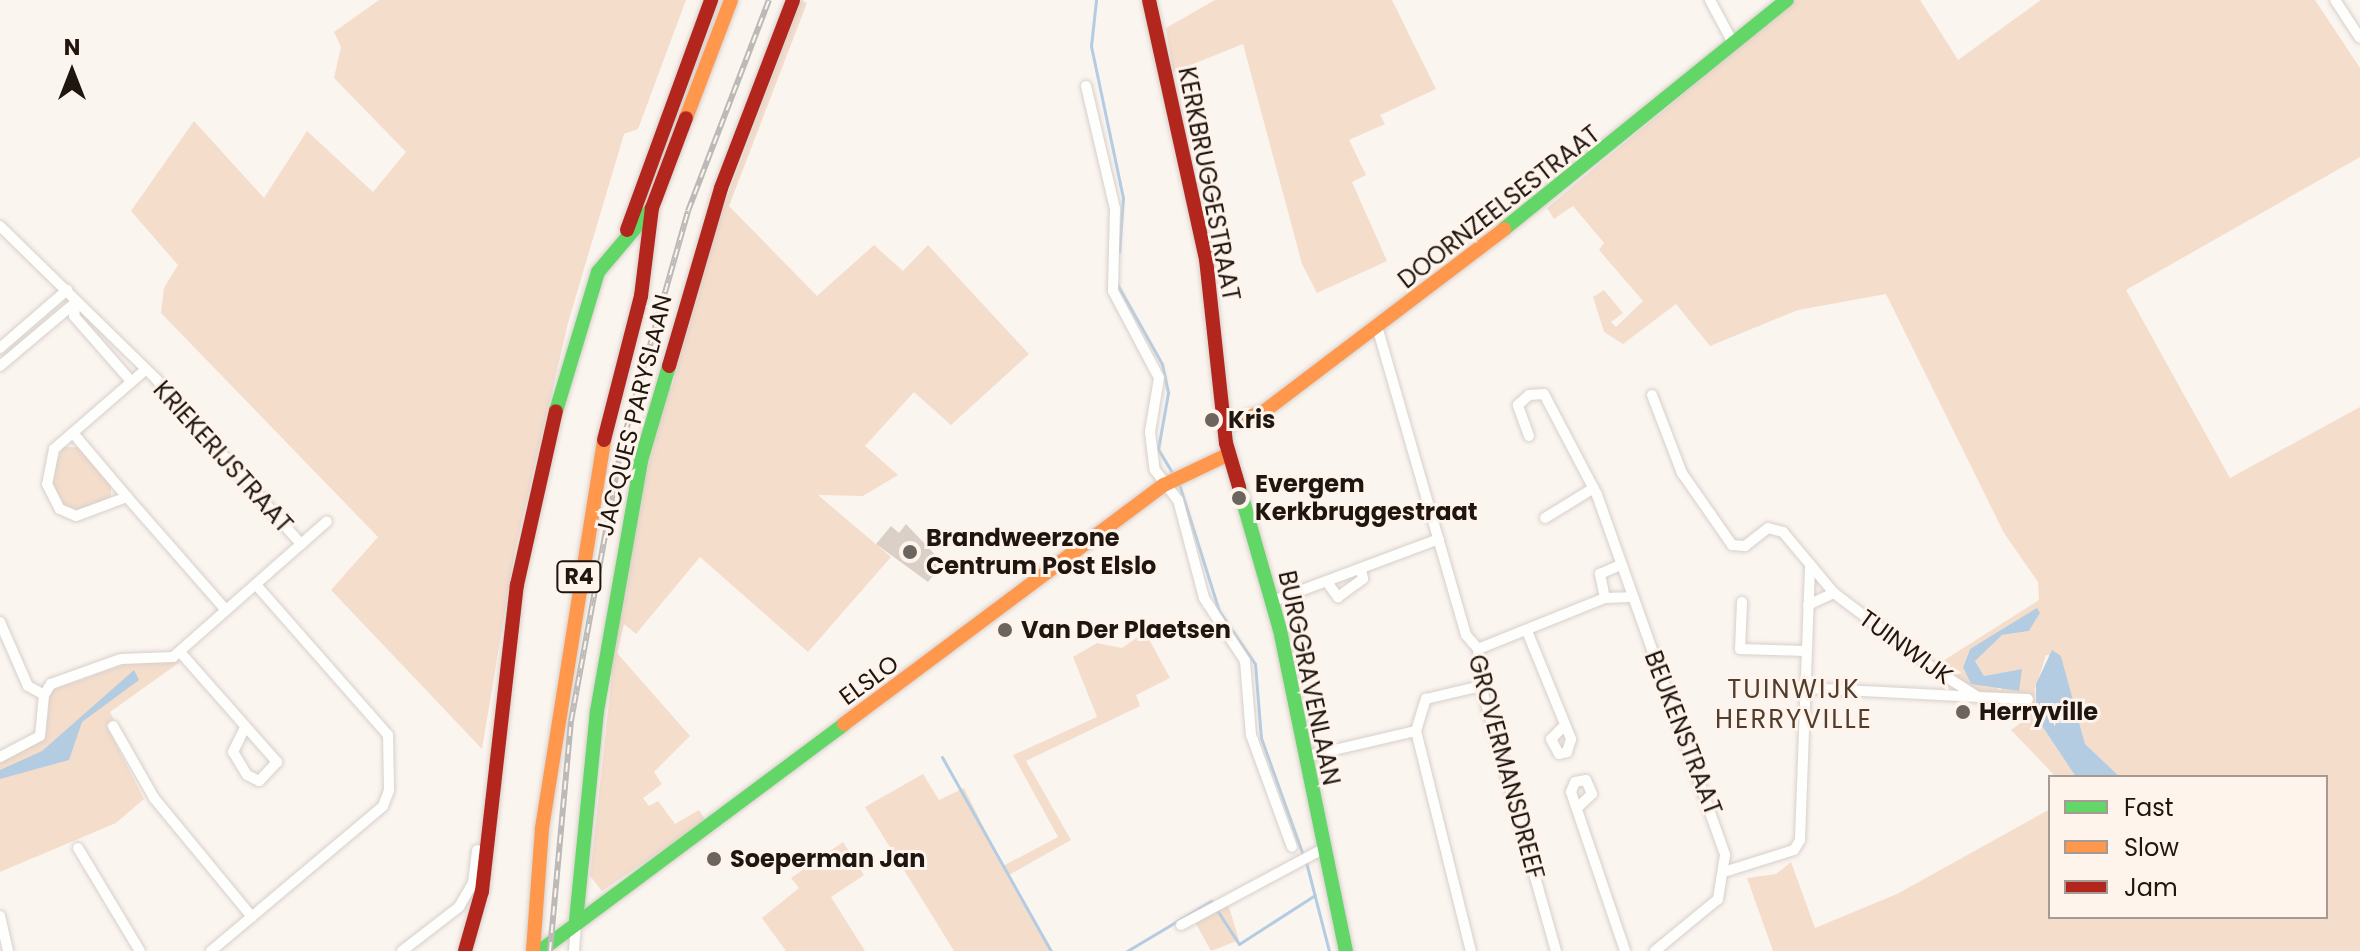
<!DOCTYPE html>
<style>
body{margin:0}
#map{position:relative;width:2360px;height:951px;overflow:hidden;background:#fbf5f0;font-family:Poppins,sans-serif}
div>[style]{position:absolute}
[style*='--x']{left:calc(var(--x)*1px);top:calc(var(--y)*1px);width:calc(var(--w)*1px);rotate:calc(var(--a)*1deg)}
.green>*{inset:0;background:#f4ddcb}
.water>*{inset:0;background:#b4cce1}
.stream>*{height:3px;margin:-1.5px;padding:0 1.5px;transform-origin:1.5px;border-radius:1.5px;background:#b4cce1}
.building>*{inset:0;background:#dad0c8}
.roads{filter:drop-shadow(0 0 2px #d7cfca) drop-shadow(0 0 2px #d7cfca)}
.street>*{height:10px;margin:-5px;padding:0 5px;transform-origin:5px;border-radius:5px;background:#fefefd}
.fast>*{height:14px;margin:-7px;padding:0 7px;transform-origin:7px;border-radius:7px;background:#63d668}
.slow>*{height:14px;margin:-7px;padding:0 7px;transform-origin:7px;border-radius:7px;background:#ff974d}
.jam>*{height:14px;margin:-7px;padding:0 7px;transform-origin:7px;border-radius:7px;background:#b3261e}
.rail>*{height:6px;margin-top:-3px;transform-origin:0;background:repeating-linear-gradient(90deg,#fff4ec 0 9px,#bbbab8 0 18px);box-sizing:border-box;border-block:2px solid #bbbab8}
.dots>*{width:22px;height:22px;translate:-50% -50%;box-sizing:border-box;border:4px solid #fff4ec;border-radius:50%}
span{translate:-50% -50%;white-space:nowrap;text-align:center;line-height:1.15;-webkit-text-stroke:6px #fff4ec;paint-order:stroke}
.shield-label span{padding:2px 6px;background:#fff4ec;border:2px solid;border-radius:6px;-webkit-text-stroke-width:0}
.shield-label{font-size:22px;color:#1f160f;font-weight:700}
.street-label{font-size:24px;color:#1f160f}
.poi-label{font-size:24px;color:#1f160f;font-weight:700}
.left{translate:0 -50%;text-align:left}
.neighbourhood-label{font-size:26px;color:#523d2d;letter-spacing:2px}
.legend{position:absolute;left:2048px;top:775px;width:280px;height:144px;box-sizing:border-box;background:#fff4ec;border:2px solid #a59b94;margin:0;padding:10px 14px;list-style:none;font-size:24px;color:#1f160f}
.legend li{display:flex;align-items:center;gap:16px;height:40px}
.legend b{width:40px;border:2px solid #a59b94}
.north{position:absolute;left:32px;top:32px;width:80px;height:80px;-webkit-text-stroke:6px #fff4ec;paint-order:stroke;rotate:0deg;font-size:22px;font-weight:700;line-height:32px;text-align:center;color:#1f160f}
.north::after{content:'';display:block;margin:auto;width:28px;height:36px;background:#1f160f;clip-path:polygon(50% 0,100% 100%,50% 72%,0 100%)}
</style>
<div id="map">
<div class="green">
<div style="clip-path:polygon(379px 0,686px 0,638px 129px,624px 134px,568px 323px,515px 551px,482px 749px,331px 590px,378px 537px,161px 313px,164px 288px,178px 265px,131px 211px,194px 121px,264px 198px,307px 131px,373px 192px,406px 152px,334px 78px,341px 47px,334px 32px)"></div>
<div style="clip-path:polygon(801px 0,807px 3px,729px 206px,817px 296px,874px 245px,903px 271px,928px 245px,1029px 354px,951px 425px,914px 392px,865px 446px,898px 475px,863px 496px,818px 495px,891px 557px,808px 652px,700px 557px,636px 634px,624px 624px,617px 653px,690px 736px,654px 772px,662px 784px,643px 798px,649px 806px,658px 801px,675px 824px,699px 810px,706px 821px,602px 891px,590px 876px,612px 674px,605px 673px,664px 388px,672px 387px,675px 376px,669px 373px,699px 273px)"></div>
<div style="clip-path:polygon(1215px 0,1392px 0,1436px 89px,1380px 115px,1385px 124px,1349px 140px,1366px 175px,1352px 182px,1387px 261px,1317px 293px,1302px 264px,1243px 44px,1173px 72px,1166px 28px)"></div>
<div style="clip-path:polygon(evenodd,1796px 0,1920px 0,1958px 60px,2041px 0,2315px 0,2360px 68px,2360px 157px,2126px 290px,2230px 478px,2360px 407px,2360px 951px,1773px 951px,1747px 878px,1776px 874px,1791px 862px,1815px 928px,1897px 894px,2050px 809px,2050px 917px,2326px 917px,2326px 777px,2120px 777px,2085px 744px,2061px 656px,2046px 655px,2035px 689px,2036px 717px,2076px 777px,2056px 777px,2011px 730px,2026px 719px,2025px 701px,1977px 692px,1938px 664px,2039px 600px,2038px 582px,2004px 533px,1886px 294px,1798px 310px,1710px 346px,1676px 304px,1623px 344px,1604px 332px,1593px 297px,1604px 290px,1623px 313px,1611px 322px,1616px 327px,1643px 301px,1599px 250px,1604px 243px,1573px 206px,1554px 219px,1547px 208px,1796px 0,2040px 613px,2029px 631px,2002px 635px,1981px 649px,1975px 661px,1984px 676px,2017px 670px,2000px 690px,1963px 666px,1970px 649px,2040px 613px)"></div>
<div style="clip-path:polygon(63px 447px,77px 447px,111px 484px,111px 498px,82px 511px,63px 505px,50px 477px)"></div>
<div style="clip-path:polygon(1145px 632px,1170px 678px,1136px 695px,1140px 706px,1026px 761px,1071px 840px,1009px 875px,1053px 951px,954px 951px,865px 807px,923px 774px,939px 800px,964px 788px,1003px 866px,1058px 837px,1013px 755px,1097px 717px,1073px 657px,1097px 643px,1122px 648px)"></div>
<div style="clip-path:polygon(133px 661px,180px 662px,110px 712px,114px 720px,106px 725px,144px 799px,116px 823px,0 872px,0 761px,46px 733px,50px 691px)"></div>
<div style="clip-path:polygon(843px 842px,864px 875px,831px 897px,865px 951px,786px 951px,762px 918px,799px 888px,791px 878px)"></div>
<div style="clip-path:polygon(1227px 901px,1239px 940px,1211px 951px,1194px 920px)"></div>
</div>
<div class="water">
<div style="clip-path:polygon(2037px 608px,2040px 613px,2029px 631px,2002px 635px,1975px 661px,1984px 676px,2022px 669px,2019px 691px,1971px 684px,1963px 667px,1970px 649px)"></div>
<div style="clip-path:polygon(2052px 650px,2061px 656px,2085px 744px,2120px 777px,2076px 777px,2036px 717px,2036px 684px)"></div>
<div style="clip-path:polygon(134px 670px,139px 680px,82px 722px,69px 760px,0 779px,0 770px,42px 751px)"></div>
</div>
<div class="stream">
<div style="--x:1096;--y:0;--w:46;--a:96.2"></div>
<div style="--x:1091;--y:46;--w:155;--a:78.1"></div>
<div style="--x:1123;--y:198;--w:54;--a:94.2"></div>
<div style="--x:1117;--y:284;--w:92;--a:60.6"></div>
<div style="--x:1162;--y:364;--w:30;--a:78"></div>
<div style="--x:1168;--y:393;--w:57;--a:100.1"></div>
<div style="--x:1158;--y:449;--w:29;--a:59"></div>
<div style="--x:1179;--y:484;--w:133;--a:72.5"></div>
<div style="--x:1219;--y:611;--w:64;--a:55.8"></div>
<div style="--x:1255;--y:664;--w:74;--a:85.4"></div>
<div style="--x:1261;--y:738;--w:124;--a:70.3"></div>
<div style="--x:942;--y:757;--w:223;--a:60.7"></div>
<div style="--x:1306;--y:862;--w:92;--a:75.5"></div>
<div style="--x:1127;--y:951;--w:98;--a:-30.8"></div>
<div style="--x:1211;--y:901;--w:51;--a:56.9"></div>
<div style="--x:1239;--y:944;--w:90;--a:-32.8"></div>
</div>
<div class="building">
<div style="clip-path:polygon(906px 524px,943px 563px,928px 582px,876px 544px,891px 526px,899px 533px)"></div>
</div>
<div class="roads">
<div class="street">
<div style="--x:1710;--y:0;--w:49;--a:61.9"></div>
<div style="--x:2335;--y:0;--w:45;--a:56.7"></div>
<div style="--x:1086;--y:86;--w:126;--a:76.7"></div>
<div style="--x:1115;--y:209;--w:82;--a:91.4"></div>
<div style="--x:1113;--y:291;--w:98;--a:62.1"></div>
<div style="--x:1159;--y:378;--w:55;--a:99.5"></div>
<div style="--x:1150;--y:432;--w:38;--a:83"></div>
<div style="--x:1155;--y:470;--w:38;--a:53"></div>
<div style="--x:1178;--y:500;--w:101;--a:75.1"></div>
<div style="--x:1204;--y:598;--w:75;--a:56.9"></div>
<div style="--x:1245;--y:661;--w:74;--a:85.4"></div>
<div style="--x:1251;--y:735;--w:119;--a:69.9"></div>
<div style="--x:0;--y:226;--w:219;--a:44.4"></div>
<div style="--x:156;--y:379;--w:220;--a:48.7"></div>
<div style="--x:76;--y:302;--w:14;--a:98"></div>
<div style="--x:74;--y:316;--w:86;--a:48.8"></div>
<div style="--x:1378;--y:330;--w:317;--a:73.9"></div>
<div style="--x:1466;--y:635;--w:18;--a:49"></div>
<div style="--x:1478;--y:649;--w:37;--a:85"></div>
<div style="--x:1481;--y:686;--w:275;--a:74.2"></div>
<div style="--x:0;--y:348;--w:89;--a:-40.9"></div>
<div style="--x:0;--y:366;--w:99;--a:-40.1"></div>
<div style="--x:144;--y:371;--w:119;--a:139.1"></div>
<div style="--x:54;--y:449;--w:36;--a:101"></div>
<div style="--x:47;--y:484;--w:28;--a:63"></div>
<div style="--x:60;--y:509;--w:17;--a:24"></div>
<div style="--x:76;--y:516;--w:54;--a:-20.4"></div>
<div style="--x:127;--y:497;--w:150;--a:48.8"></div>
<div style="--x:1652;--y:395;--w:84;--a:69"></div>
<div style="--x:1682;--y:473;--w:88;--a:55.2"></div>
<div style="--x:1732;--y:545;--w:13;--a:4"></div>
<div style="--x:1745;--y:546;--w:29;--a:-38"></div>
<div style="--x:1768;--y:528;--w:16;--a:15"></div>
<div style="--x:1783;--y:532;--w:80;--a:50.1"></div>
<div style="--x:1834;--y:593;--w:126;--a:37.2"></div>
<div style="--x:1934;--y:669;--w:52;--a:32.5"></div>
<div style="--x:1978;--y:697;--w:50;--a:2.3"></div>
<div style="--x:73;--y:433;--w:84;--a:49.8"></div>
<div style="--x:1529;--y:436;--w:33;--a:-110"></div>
<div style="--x:1518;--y:405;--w:15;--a:-42"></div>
<div style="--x:1529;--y:395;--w:15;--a:-4"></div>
<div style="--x:1544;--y:394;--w:114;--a:62.3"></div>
<div style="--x:1597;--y:495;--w:382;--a:70.4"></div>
<div style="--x:1725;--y:855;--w:45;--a:99"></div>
<div style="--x:1718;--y:899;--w:82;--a:140.5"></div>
<div style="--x:1545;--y:518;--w:57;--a:-31.5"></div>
<div style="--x:1327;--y:582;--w:19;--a:54"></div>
<div style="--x:1338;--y:597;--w:31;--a:-36"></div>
<div style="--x:1363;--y:579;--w:10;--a:-101"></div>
<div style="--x:1605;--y:598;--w:25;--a:-102"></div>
<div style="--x:1600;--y:574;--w:20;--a:-24"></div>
<div style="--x:1273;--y:601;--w:177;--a:-20.5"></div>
<div style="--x:1742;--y:602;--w:47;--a:92.4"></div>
<div style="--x:1740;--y:649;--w:66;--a:1.7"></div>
<div style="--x:1808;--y:605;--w:29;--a:-25"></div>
<div style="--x:0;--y:622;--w:70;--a:66.4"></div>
<div style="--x:28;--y:686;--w:18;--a:29"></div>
<div style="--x:1527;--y:631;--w:117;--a:67.8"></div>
<div style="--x:1571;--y:739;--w:14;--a:107"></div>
<div style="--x:1567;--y:752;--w:8;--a:166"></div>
<div style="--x:1559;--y:754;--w:17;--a:-118"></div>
<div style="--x:1551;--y:739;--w:16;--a:-45"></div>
<div style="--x:1478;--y:649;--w:137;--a:-21.9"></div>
<div style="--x:1605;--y:598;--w:25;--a:-2"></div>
<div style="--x:180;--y:652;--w:147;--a:48.6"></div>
<div style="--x:277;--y:762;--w:26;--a:133"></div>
<div style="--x:259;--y:781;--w:13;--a:-153"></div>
<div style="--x:247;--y:775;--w:27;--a:-121"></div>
<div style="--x:233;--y:752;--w:28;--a:-64"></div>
<div style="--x:1805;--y:688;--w:169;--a:3"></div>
<div style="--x:113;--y:726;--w:83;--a:60.3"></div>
<div style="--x:154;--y:798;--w:154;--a:50.5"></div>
<div style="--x:1416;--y:731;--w:34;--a:-73"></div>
<div style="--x:1426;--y:699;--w:57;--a:-13.3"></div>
<div style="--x:0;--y:757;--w:45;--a:-27.7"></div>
<div style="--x:40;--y:736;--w:41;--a:-84.4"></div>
<div style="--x:44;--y:695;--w:13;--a:-58"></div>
<div style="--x:51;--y:684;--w:74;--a:-19.7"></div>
<div style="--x:121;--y:659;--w:52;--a:-2.2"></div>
<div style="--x:173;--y:657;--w:205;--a:-41.4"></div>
<div style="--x:1304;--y:757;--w:115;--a:-13.1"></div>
<div style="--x:1416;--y:731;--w:227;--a:76"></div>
<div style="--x:1578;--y:807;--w:19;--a:-43"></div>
<div style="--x:1592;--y:794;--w:15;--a:-113"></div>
<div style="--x:1586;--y:780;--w:11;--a:170"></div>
<div style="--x:1575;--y:782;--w:11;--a:112"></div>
<div style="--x:1571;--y:792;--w:168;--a:71.2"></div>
<div style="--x:78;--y:848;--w:120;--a:59"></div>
<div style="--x:1727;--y:871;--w:70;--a:-17.4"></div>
<div style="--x:1794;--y:850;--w:12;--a:-59"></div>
<div style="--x:1800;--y:840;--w:275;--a:-87.9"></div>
<div style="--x:0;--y:916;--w:36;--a:77"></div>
<div style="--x:1181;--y:925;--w:161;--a:-28.2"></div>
<div style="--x:211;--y:951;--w:225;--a:-40.1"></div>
<div style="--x:383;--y:806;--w:17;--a:-69"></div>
<div style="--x:389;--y:790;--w:55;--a:-91"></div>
<div style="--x:388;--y:735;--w:200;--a:-131.3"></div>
<div style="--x:402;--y:951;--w:72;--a:-37.7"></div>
<div style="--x:459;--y:907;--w:28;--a:-60"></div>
<div style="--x:473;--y:883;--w:33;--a:-83"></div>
<div style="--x:574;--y:951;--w:30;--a:-86"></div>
</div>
<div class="fast">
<div style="--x:1504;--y:229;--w:364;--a:-39"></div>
<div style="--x:556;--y:411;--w:145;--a:-73.2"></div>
<div style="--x:598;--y:272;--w:84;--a:-49.8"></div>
<div style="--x:1239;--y:487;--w:149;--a:74"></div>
<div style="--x:1280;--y:630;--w:328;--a:78.4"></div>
<div style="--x:576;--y:921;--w:211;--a:-84.3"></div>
<div style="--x:597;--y:711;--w:258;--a:-80"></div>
<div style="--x:642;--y:457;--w:95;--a:-73.5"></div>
<div style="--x:540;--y:951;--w:379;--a:-36.7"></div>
</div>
<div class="slow">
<div style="--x:686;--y:118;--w:126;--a:-69.1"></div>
<div style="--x:1224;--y:425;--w:40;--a:-18"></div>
<div style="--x:1262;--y:413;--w:304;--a:-37.2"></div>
<div style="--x:844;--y:724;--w:399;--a:-36.8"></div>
<div style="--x:1164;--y:485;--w:72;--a:-25.5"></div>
<div style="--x:533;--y:951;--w:123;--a:-85.8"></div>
<div style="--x:542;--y:828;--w:393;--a:-80.9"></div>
</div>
<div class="jam">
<div style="--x:1149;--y:0;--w:265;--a:77.6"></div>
<div style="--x:1206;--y:259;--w:185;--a:83.8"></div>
<div style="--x:1226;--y:443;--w:46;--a:73.5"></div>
<div style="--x:627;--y:230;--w:245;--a:-69.9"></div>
<div style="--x:669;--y:366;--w:185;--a:-73.7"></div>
<div style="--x:721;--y:188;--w:201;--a:-69"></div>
<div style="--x:604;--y:440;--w:149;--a:-75.6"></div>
<div style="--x:641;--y:296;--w:89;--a:-82.9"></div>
<div style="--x:652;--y:208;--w:96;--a:-69.3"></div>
<div style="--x:465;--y:951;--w:62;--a:-74.2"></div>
<div style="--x:482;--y:891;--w:308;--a:-83.5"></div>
<div style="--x:517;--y:585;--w:178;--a:-77.4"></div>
</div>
</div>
<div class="rail">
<div style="--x:550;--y:951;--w:231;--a:-84.8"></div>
<div style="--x:571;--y:721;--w:278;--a:-79.6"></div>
<div style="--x:621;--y:448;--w:246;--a:-74.2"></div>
<div style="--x:688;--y:211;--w:226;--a:-69"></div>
</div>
<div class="dots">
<div style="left:1212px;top:420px;background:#6c645e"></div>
<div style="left:1239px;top:498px;background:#6c645e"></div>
<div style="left:910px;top:552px;background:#6c645e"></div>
<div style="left:1005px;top:630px;background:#6c645e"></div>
<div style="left:1963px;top:712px;background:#6c645e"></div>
<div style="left:714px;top:859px;background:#6c645e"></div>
</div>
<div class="shield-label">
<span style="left:579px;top:577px">R4</span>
</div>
<div class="street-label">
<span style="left:1209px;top:184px;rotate:79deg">KERKBRUGGESTRAAT</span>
<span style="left:1499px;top:207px;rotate:-38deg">DOORNZEELSESTRAAT</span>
<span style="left:634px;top:415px;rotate:-76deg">JACQUES PARYSLAAN</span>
<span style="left:223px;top:457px;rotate:48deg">KRIEKERIJSTRAAT</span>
<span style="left:1906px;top:647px;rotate:36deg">TUINWIJK</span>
<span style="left:1309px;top:678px;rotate:78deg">BURGGRAVENLAAN</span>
<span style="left:869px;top:680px;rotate:-36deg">ELSLO</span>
<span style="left:1683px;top:733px;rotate:69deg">BEUKENSTRAAT</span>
<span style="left:1506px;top:767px;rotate:75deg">GROVERMANSDREEF</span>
</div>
<div class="poi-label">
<span class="left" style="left:1228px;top:420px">Kris</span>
<span class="left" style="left:1255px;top:498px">Evergem<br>Kerkbruggestraat</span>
<span class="left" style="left:926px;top:552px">Brandweerzone<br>Centrum Post Elslo</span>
<span class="left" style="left:1021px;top:630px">Van Der Plaetsen</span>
<span class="left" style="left:1979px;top:712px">Herryville</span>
<span class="left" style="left:730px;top:859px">Soeperman Jan</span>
</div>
<div class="neighbourhood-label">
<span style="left:1794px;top:705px">TUINWIJK<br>HERRYVILLE</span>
</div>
<ul class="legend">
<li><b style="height:10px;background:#63d668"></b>Fast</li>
<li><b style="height:10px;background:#ff974d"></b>Slow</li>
<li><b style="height:10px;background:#b3261e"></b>Jam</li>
</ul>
<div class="north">N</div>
</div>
